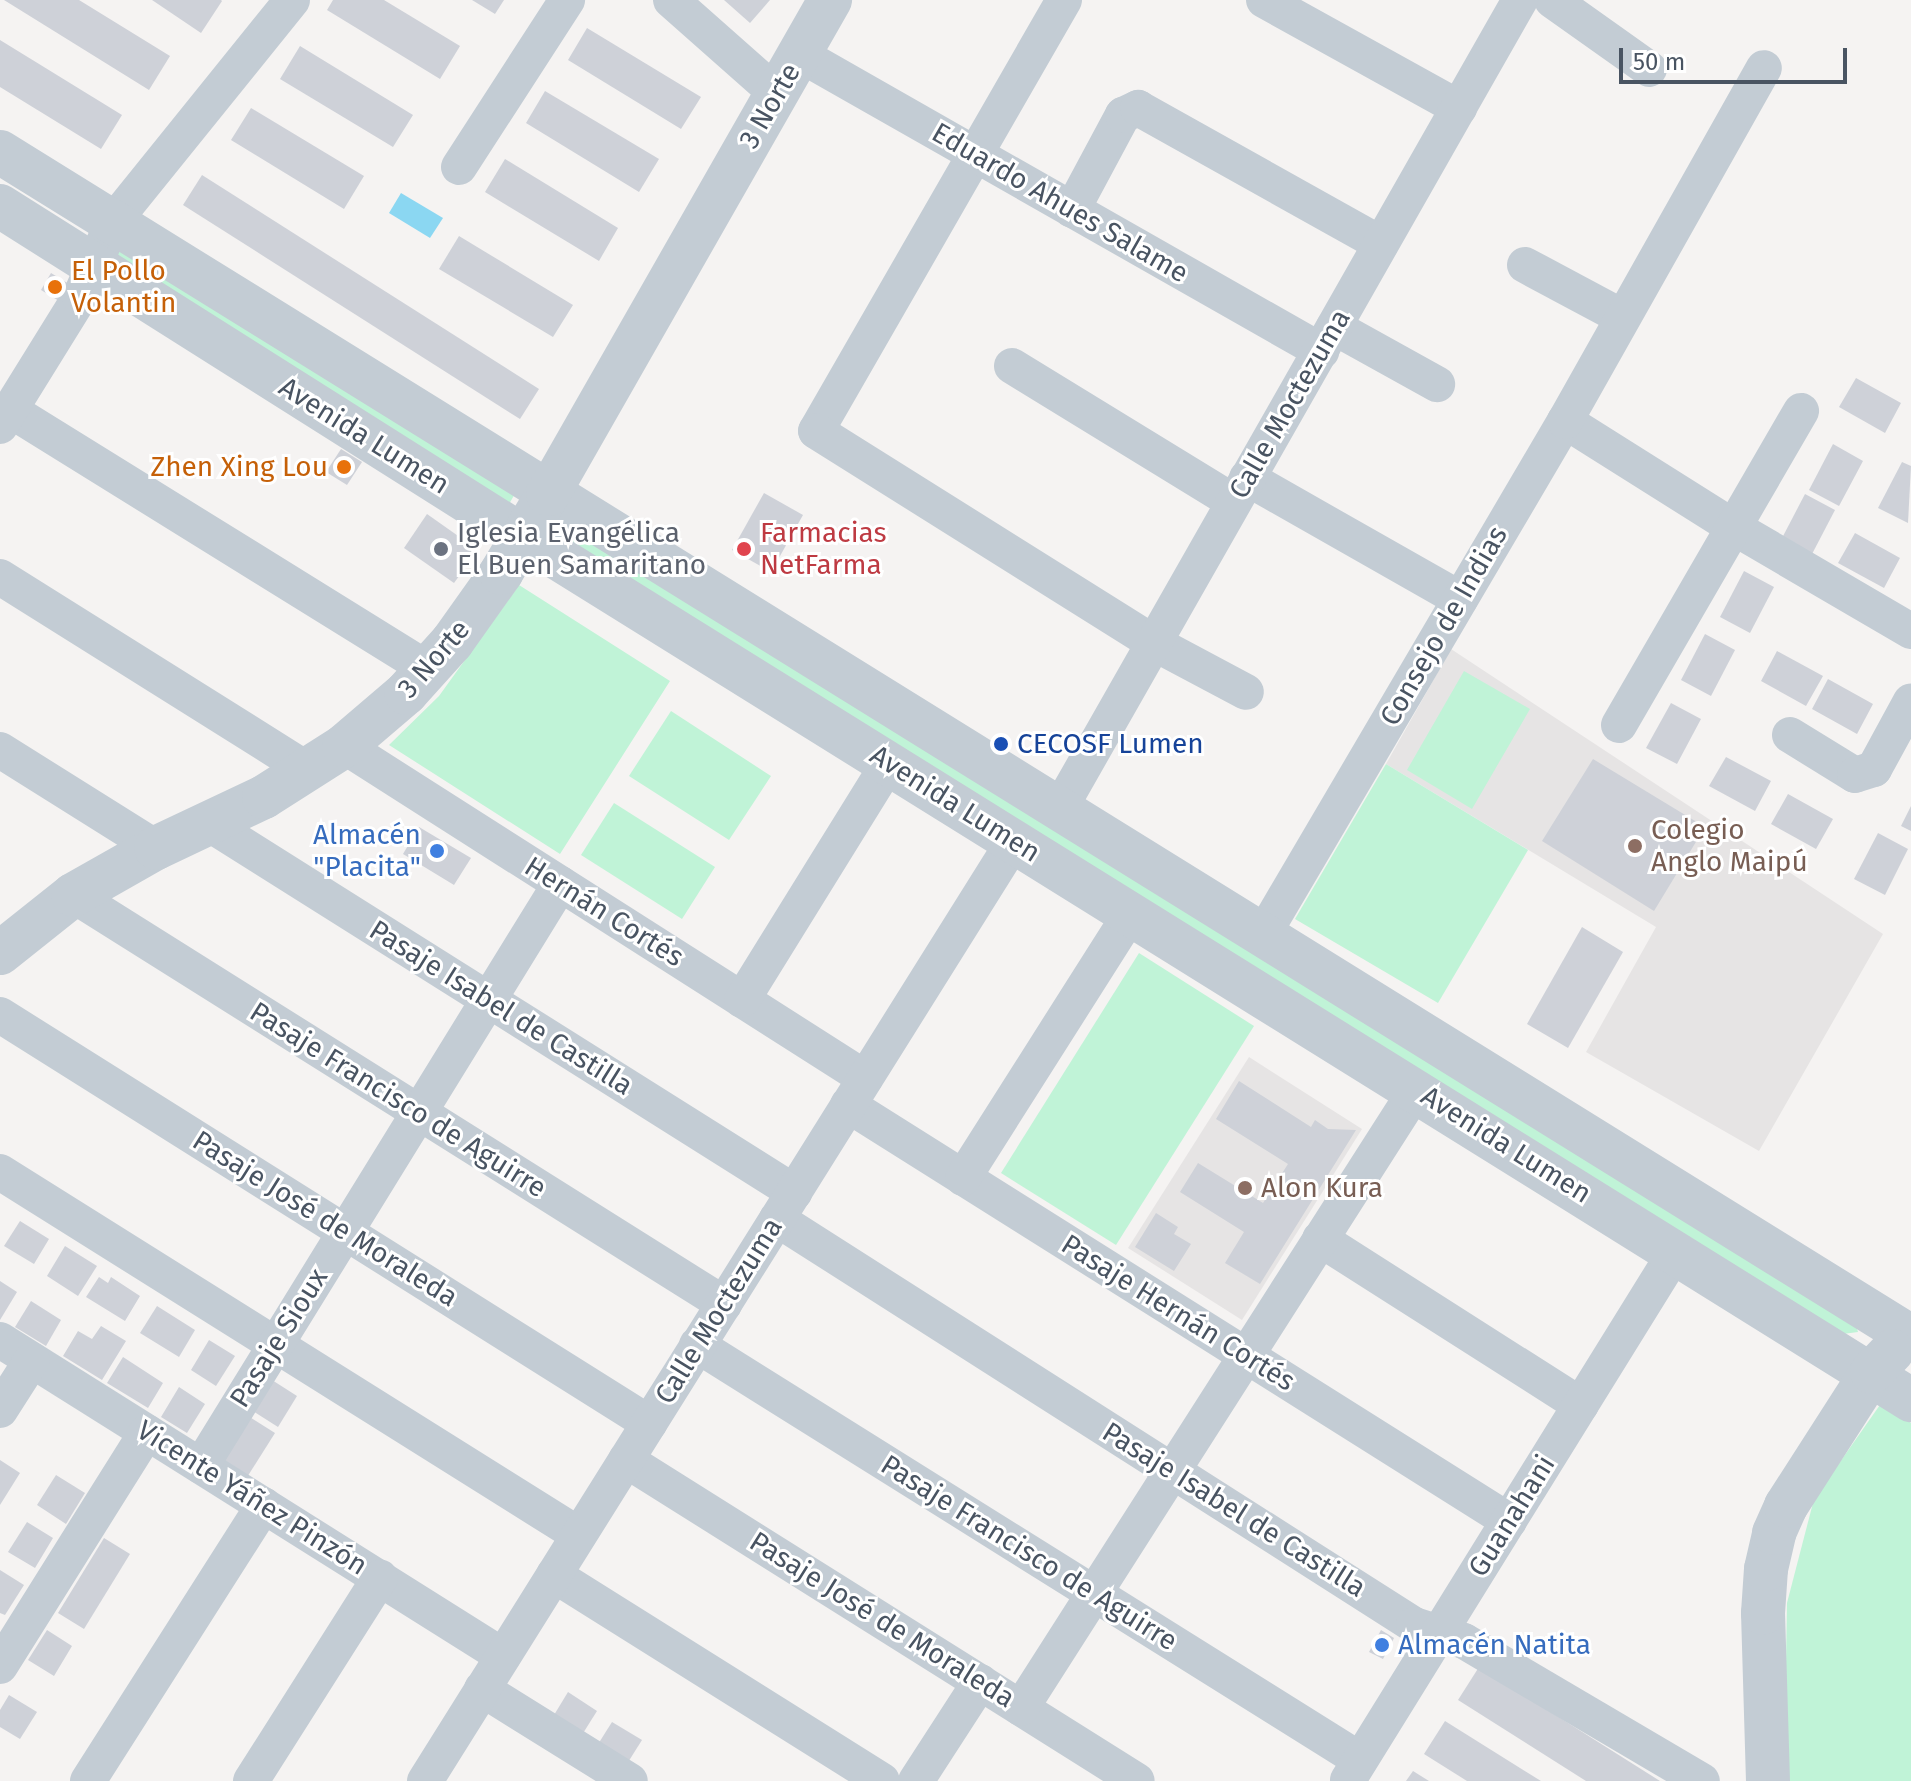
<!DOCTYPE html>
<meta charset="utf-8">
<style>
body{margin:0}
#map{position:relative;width:1911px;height:1781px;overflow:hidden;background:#f5f3f2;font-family:"Fira Sans",sans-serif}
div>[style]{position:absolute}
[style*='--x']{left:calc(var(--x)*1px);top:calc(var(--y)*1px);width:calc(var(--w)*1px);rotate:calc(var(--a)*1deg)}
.education>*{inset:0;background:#e6e4e4}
.green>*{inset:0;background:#c0f3d7}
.water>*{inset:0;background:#8bd7f2}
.building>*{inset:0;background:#ced1d8}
.minor>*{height:36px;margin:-18px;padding:0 18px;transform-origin:18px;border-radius:18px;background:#c3ccd4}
.tertiary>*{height:44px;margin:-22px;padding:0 22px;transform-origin:22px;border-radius:22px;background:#c3ccd4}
.dots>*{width:22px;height:22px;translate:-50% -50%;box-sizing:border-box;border:4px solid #fff;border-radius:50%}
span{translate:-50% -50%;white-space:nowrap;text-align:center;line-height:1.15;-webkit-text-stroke:6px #fff;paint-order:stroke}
.street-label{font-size:28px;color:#495462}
.food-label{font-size:28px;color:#c56008}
.left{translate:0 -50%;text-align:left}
.right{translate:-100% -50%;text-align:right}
.worship-label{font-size:28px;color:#5b616d}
.health-label{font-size:28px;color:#be3a42}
.transit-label{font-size:28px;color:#164399}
.education-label{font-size:28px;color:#785e54}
.shop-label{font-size:28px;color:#366cbe}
.scale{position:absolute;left:1619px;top:48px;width:228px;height:36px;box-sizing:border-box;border:4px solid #495462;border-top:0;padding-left:10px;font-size:24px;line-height:28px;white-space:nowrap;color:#495462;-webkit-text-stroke:6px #fff;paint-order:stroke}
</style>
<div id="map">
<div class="education">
<div style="clip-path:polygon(1451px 649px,1883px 934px,1759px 1151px,1586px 1052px,1656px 927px,1386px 764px)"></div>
<div style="clip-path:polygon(1249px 1057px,1362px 1129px,1242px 1320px,1128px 1248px)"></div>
</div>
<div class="green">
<div style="clip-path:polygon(118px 246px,516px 492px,505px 511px,107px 264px)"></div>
<div style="clip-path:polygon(565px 520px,1854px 1319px,1858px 1332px,1835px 1335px,548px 536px)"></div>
<div style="clip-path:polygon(519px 585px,670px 681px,560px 854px,389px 745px,439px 696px)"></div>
<div style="clip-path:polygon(1464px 671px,1530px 709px,1472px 809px,1407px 770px)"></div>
<div style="clip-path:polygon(671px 711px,771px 776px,729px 840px,629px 776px)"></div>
<div style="clip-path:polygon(1386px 764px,1528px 850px,1438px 1003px,1295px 919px)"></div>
<div style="clip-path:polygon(614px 803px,715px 867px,682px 919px,581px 855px)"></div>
<div style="clip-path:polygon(1139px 953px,1254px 1026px,1116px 1245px,1001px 1173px)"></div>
<div style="clip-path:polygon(1882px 1402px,1911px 1423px,1911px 1781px,1784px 1781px,1787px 1603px,1814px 1499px)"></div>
</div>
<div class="water">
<div style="clip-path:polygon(401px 193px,443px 218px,430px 238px,389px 213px)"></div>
</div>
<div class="building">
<div style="clip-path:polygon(4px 0,79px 0,170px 56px,149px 90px)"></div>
<div style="clip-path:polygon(152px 0,221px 0,222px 1px,201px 33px)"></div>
<div style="clip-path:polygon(333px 0,384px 0,460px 46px,440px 79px,327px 10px)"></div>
<div style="clip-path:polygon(472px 0,504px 0,495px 14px)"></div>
<div style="clip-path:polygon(724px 0,770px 0,750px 23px)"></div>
<div style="clip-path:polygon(587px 28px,701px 97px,681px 129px,568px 60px)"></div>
<div style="clip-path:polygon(0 40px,122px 115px,101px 149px,0 87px)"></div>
<div style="clip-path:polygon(300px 46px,413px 115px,393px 147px,280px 79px)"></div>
<div style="clip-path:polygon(545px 91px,659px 159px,639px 192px,526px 123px)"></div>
<div style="clip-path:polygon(251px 108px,364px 176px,344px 209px,231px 140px)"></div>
<div style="clip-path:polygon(505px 159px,618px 228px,599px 261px,485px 192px)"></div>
<div style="clip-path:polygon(202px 175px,539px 389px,520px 419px,183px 205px)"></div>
<div style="clip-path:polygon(459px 236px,573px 305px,553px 337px,439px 269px)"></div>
<div style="clip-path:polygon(51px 273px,69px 284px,59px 301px,41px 290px)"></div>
<div style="clip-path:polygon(1856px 378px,1901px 403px,1885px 433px,1839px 407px)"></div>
<div style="clip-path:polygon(1833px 444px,1863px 461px,1839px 506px,1809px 490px)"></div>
<div style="clip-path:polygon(341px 449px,362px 462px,347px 485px,326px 472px)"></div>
<div style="clip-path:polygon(1902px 462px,1911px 466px,1908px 523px,1878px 508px)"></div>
<div style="clip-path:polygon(764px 493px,803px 515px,771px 572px,732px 550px)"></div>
<div style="clip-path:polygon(1805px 494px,1835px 510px,1811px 556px,1781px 540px)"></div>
<div style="clip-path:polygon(427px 514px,478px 550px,454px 583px,404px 548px)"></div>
<div style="clip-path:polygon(1855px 533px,1900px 558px,1884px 588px,1838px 563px)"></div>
<div style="clip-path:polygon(1744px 571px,1774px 587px,1750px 633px,1720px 617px)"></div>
<div style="clip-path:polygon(1705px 634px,1735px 650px,1711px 696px,1681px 680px)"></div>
<div style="clip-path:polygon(1777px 651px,1823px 676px,1806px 706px,1761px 681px)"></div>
<div style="clip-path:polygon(1828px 679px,1873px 704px,1857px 734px,1812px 709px)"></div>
<div style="clip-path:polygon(1671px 703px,1701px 719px,1677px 764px,1646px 748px)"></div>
<div style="clip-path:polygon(1726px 757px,1771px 781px,1755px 811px,1709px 786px)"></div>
<div style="clip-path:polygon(1593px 759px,1705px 827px,1654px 911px,1542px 841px)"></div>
<div style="clip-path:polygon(1788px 794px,1833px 819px,1816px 849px,1771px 824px)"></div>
<div style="clip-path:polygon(1911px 806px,1911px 831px,1901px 826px)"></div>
<div style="clip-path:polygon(419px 827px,471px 858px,454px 885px,403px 854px)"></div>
<div style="clip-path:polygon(1878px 833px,1908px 849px,1885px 895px,1854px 879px)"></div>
<div style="clip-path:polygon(1582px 927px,1623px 952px,1568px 1048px,1527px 1024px)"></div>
<div style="clip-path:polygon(1239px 1081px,1311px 1127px,1315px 1120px,1328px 1129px,1356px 1130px,1260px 1284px,1225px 1263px,1244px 1232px,1180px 1192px,1198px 1163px,1263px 1203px,1288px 1164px,1216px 1119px)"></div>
<div style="clip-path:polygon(1156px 1213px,1178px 1227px,1174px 1234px,1191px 1244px,1174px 1271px,1135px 1247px)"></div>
<div style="clip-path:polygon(20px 1221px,49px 1239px,34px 1264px,4px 1246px)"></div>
<div style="clip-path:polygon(65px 1246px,97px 1266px,78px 1296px,47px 1276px)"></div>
<div style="clip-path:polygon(99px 1277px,108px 1283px,111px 1277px,140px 1296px,125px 1321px,86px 1297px)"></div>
<div style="clip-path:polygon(0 1281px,17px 1292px,0 1320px)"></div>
<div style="clip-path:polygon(31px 1301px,61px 1320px,46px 1346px,15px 1327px)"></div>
<div style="clip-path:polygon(157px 1306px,195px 1330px,179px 1357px,140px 1333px)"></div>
<div style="clip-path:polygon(101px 1326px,126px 1341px,102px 1380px,63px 1356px,78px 1331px,92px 1339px)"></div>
<div style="clip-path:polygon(209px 1340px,235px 1356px,216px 1386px,191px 1370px)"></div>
<div style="clip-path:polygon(123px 1357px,163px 1383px,148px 1408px,107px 1383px)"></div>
<div style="clip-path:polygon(272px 1380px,297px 1396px,278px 1427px,253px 1411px)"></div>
<div style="clip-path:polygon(179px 1387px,205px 1404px,187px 1433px,161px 1417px)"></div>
<div style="clip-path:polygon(248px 1416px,275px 1433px,244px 1482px,218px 1466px)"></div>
<div style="clip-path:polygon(0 1460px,20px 1473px,0 1505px)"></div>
<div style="clip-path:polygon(56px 1475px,85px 1493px,66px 1524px,37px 1505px)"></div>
<div style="clip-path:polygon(27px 1522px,53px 1538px,35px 1568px,8px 1552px)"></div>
<div style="clip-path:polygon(104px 1538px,130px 1554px,84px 1629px,58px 1613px)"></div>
<div style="clip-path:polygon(0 1570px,24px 1585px,5px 1615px,0 1613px)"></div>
<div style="clip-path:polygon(47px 1630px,72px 1646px,54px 1676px,28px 1660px)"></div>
<div style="clip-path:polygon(1381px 1630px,1394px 1638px,1383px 1659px,1369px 1652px)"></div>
<div style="clip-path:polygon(1479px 1667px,1660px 1781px,1586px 1781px,1458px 1700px)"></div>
<div style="clip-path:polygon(568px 1692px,597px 1711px,580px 1738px,551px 1720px)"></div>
<div style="clip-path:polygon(9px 1695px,37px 1712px,20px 1739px,0 1727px,0 1710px)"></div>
<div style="clip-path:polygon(1445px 1721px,1541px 1781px,1467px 1781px,1424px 1754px)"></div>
<div style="clip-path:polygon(612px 1722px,642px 1740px,625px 1767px,595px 1749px)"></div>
<div style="clip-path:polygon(1413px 1771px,1429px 1781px,1406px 1781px)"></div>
</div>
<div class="minor">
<div style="--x:671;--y:0;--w:140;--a:41.5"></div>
<div style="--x:1064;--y:0;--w:497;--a:119.9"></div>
<div style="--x:816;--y:431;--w:399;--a:32.1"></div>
<div style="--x:1154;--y:643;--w:104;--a:28"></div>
<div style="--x:1264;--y:0;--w:223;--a:29"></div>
<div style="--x:1552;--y:0;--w:119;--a:35.4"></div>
<div style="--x:799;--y:54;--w:601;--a:29.64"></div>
<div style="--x:459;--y:167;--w:199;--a:-57.1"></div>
<div style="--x:1072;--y:210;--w:108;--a:-61.8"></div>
<div style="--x:1123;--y:115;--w:17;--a:-25"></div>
<div style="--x:1138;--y:108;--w:278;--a:29.2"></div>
<div style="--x:1525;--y:265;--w:110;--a:28.2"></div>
<div style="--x:1334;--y:327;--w:118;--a:29"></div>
<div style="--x:1012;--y:366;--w:260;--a:31.5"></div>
<div style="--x:10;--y:410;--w:492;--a:31.8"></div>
<div style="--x:1565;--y:421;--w:199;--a:32.2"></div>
<div style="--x:1733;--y:527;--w:206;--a:30.3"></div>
<div style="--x:0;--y:426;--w:152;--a:-58.2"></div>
<div style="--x:80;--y:297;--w:82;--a:-66.3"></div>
<div style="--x:113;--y:222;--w:285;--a:-51.1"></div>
<div style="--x:1247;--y:478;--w:245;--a:29.6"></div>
<div style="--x:0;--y:577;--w:363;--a:32.1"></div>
<div style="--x:1619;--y:725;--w:363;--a:-59.9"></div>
<div style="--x:1790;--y:735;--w:76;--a:31.6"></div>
<div style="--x:1855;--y:775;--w:20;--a:-18"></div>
<div style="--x:1874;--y:769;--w:77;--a:-61.4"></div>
<div style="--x:344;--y:746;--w:618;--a:32.51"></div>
<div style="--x:0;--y:750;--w:184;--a:32.1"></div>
<div style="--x:1060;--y:808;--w:930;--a:-60.35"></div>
<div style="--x:208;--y:823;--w:693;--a:32.2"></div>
<div style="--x:73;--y:895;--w:769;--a:32.14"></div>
<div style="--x:1264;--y:933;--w:594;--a:-59.55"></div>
<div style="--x:1565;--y:421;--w:405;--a:-60.6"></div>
<div style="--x:742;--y:1000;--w:279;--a:-58.2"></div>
<div style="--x:0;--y:1015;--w:767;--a:32.16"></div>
<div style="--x:848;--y:1105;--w:781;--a:32.18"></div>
<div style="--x:0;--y:1172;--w:683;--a:32.09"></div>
<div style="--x:963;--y:1178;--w:314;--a:-57.6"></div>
<div style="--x:777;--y:1219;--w:755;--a:32.51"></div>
<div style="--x:1414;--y:1625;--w:52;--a:17.7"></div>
<div style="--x:1464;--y:1641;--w:276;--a:30.5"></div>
<div style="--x:1320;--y:1239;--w:309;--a:32.5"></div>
<div style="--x:0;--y:1340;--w:594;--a:32.14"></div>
<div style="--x:697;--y:1345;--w:782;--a:32.04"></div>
<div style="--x:0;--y:1410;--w:59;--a:-57.4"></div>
<div style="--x:626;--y:1460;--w:603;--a:32.14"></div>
<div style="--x:201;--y:1466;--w:684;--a:-58.33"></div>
<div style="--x:554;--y:1575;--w:387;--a:32.1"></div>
<div style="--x:0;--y:1666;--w:276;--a:-57.9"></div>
<div style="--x:482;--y:1689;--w:174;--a:31.9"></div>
<div style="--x:1021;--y:1708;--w:733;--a:-57.41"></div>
<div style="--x:1348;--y:1780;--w:622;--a:-58.2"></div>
<div style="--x:88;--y:1781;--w:327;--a:-57.5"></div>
<div style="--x:251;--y:1781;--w:241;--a:-57.6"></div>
<div style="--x:425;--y:1781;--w:1109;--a:-57.93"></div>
<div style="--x:916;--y:1781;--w:118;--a:-57.1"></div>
</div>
<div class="tertiary">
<div style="--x:0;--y:152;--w:2249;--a:31.8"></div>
<div style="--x:0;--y:206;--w:620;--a:32.28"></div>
<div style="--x:524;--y:537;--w:1634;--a:31.89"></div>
<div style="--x:0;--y:953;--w:93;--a:-38.5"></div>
<div style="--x:73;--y:895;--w:95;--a:-29.5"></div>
<div style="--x:156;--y:848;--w:119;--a:-25.3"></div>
<div style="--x:264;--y:797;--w:95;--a:-32.5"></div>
<div style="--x:344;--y:746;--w:82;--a:-40.5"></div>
<div style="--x:406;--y:693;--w:69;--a:-48"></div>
<div style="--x:452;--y:642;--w:85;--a:-54.6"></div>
<div style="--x:501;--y:573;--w:92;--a:-59.3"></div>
<div style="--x:548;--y:494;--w:569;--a:-60.28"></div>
<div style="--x:1768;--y:1781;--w:168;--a:-91.7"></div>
<div style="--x:1763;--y:1613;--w:44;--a:-86.1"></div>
<div style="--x:1766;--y:1569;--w:37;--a:-77"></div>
<div style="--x:1774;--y:1533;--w:30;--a:-66"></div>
<div style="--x:1786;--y:1506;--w:159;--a:-57.3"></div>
<div style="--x:1872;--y:1372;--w:29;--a:-46"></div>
</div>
<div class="dots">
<div style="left:55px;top:287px;background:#e8710a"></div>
<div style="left:344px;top:467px;background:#e8710a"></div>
<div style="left:441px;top:549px;background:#6b7280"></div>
<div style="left:744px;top:549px;background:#e0444e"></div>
<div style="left:1001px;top:744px;background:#1a4fb4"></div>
<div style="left:1635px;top:846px;background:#8d6e63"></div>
<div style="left:437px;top:851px;background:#3f7fe0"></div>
<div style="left:1245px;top:1188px;background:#8d6e63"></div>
<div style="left:1382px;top:1645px;background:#3f7fe0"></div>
</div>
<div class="street-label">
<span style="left:770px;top:106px;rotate:-60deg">3 Norte</span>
<span style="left:1060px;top:203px;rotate:30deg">Eduardo Ahues Salame</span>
<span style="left:1290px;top:404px;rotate:-60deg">Calle Moctezuma</span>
<span style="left:364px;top:436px;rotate:32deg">Avenida Lumen</span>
<span style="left:1444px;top:626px;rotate:-60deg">Consejo de Indias</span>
<span style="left:434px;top:659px;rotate:-49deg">3 Norte</span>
<span style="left:955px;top:804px;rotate:32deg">Avenida Lumen</span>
<span style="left:604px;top:912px;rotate:32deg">Hernán Cortés</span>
<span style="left:501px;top:1008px;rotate:32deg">Pasaje Isabel de Castilla</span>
<span style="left:398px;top:1100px;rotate:32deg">Pasaje Francisco de Aguirre</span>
<span style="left:1506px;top:1145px;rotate:32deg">Avenida Lumen</span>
<span style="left:325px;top:1219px;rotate:32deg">Pasaje José de Moraleda</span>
<span style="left:719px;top:1311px;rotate:-58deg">Calle Moctezuma</span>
<span style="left:1178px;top:1313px;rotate:32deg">Pasaje Hernán Cortés</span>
<span style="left:279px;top:1338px;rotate:-58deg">Pasaje Sioux</span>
<span style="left:252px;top:1498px;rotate:32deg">Vicente Yáñez Pinzón</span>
<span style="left:1234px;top:1510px;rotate:32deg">Pasaje Isabel de Castilla</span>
<span style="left:1512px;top:1516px;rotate:-58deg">Guanahani</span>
<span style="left:1029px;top:1553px;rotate:32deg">Pasaje Francisco de Aguirre</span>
<span style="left:882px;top:1620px;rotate:32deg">Pasaje José de Moraleda</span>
</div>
<div class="food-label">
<span class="left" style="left:71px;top:287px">El Pollo<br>Volantin</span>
<span class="right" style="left:328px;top:467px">Zhen Xing Lou</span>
</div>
<div class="worship-label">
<span class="left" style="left:457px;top:549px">Iglesia Evangélica<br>El Buen Samaritano</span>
</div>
<div class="health-label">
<span class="left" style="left:760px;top:549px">Farmacias<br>NetFarma</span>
</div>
<div class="transit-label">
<span class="left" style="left:1017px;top:744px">CECOSF Lumen</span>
</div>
<div class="education-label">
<span class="left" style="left:1651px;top:846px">Colegio<br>Anglo Maipú</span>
<span class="left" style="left:1261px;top:1188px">Alon Kura</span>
</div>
<div class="shop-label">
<span class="right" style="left:421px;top:851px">Almacén<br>"Placita"</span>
<span class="left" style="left:1398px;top:1645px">Almacén Natita</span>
</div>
<div class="scale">50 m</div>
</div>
